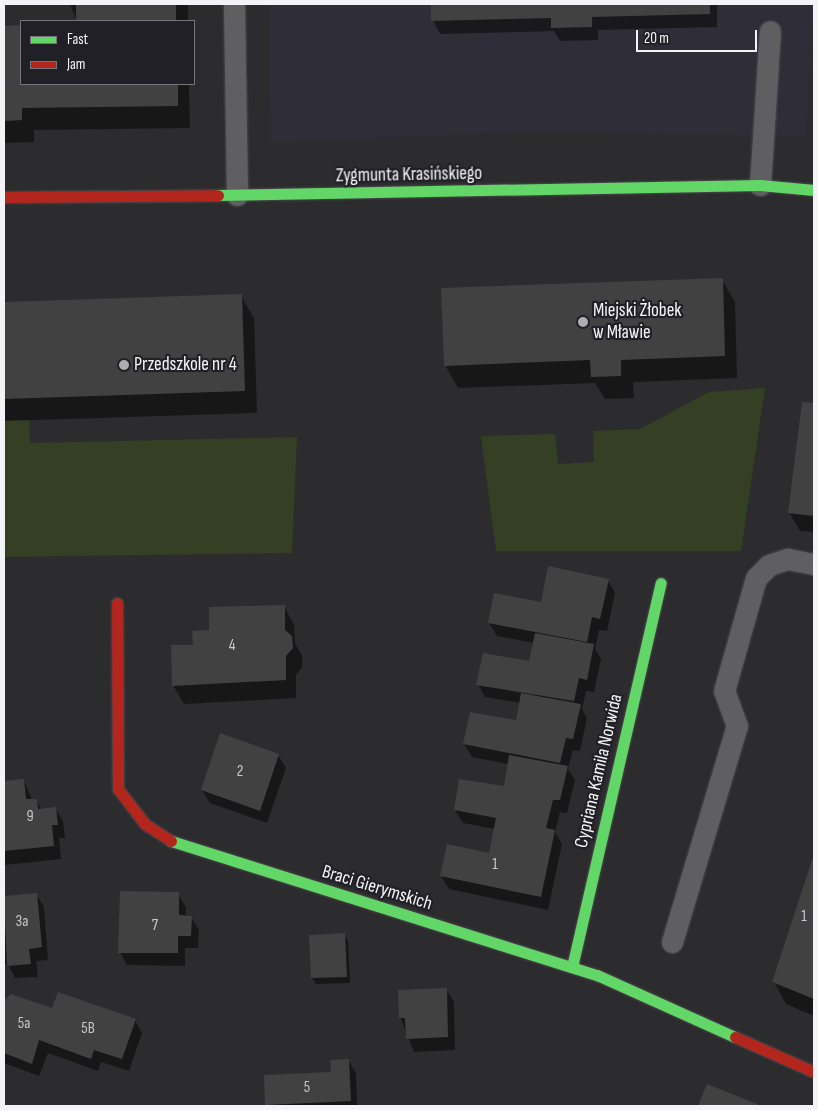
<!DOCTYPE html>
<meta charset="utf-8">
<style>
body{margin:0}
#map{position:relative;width:818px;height:1110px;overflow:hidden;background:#2c2b2e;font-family:"Sofia Sans Condensed",sans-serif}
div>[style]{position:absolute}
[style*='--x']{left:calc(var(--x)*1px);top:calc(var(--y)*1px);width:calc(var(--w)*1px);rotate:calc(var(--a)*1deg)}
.built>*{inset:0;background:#2f2e38}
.green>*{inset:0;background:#353f24}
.shadow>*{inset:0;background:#0007}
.building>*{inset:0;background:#424142}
.roads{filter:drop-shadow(0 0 1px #4a4a4c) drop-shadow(0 0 1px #4a4a4c)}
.lane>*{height:21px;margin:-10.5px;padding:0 10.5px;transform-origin:10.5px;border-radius:10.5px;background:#5f5f61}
.fast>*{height:11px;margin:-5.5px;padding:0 5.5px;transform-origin:5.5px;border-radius:5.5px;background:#63d668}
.jam>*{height:11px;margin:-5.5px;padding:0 5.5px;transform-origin:5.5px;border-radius:5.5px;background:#b3261e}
.dots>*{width:14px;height:14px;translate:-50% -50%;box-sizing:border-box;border:2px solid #212026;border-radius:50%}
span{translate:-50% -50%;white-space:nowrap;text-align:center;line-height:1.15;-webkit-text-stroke:4.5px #212026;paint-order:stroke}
.number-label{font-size:16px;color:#c8c7ca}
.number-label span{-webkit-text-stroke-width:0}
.street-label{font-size:19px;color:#f4f4f8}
.poi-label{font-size:19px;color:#f4f4f8}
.left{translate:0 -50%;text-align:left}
.frame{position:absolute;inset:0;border:5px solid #f4f4f8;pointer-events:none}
.legend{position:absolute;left:20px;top:20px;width:175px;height:65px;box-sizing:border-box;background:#212026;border:1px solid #75757a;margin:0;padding:6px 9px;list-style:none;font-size:15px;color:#f4f4f8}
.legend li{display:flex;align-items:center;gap:10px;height:25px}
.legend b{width:25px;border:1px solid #75757a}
.scale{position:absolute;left:636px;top:30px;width:121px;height:22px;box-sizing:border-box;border:2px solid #f4f4f8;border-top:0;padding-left:6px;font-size:15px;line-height:18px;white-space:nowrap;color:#f4f4f8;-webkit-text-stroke:4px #212026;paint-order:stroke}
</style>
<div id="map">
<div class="built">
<div style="clip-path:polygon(269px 4px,814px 4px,806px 136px,544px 131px,271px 142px)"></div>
</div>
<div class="green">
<div style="clip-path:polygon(765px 388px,741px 551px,496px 551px,481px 436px,555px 434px,558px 464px,594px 462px,593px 431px,640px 429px,709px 392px)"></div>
<div style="clip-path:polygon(4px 420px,29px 420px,30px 443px,297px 437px,292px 553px,4px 557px)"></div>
</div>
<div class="shadow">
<div style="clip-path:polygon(70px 4px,188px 4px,188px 21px,77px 21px)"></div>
<div style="clip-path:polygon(432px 4px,717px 4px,717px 27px,598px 30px,598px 40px,560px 41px,554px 31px,440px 34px,433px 21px)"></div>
<div style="clip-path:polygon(20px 26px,21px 84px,189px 84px,190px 128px,34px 130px,34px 142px,4px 143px,4px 27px)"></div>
<div style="clip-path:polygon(722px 280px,735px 302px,737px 378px,633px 382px,634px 398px,605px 399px,595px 383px,458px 388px,445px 365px)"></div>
<div style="clip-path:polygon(241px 296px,254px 318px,257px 413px,4px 421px,4px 339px)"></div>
<div style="clip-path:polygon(803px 403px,814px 404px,814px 532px,800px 531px,789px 512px)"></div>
<div style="clip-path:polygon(608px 580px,615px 593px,607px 631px,599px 630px,595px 649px,601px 659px,594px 692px,586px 691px,582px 709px,587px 718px,580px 751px,573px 750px,568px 769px,575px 780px,567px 813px,560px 812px,555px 832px,562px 844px,548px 910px,449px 889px,441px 876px,490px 855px,495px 829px,463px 823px,455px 810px,505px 787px,508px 764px,472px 757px,464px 744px,517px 722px,521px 703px,485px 697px,478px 684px,530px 662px,534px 643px,497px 636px,489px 623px)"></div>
<div style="clip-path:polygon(284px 606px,294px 625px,295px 643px,302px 656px,302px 667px,296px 675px,296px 698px,184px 704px,173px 685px,194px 646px,210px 632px)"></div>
<div style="clip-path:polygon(278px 755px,286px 768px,267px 823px,210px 803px,202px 790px)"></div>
<div style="clip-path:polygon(24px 780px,32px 800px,36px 800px,42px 810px,55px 808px,63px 821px,65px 838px,59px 838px,61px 859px,4px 865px,4px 783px)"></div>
<div style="clip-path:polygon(814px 857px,814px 1016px,786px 1004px,774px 982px)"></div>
<div style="clip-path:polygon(36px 894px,44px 907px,48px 960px,36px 961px,38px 977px,15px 978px,8px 964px,4px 965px,4px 897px)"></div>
<div style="clip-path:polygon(178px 894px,186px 907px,186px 917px,191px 917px,199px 930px,198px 948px,185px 948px,185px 966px,127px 965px,120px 952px)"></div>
<div style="clip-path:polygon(344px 935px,348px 941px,350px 983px,316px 984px,312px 978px)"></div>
<div style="clip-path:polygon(446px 989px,454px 1002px,455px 1050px,414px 1052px,400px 1017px)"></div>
<div style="clip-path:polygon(11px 995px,53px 1009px,135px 1020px,142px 1033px,129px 1071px,101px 1062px,98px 1071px,48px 1053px,39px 1076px,4px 1063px,4px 1002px)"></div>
<div style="clip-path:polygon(348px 1060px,356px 1073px,357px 1106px,267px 1105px,332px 1073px)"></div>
<div style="clip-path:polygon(708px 1086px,759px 1106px,700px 1106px)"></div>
</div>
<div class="building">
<div style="clip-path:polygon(76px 4px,176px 4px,176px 21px,76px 21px)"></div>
<div style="clip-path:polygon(431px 4px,710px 4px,710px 14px,592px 17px,592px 27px,551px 28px,551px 18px,431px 21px)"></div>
<div style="clip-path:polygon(20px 25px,21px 84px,178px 84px,178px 106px,22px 108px,22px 120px,4px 121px,4px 26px)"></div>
<div style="clip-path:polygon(723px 278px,725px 356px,621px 360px,621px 376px,591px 377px,590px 360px,444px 366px,441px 288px)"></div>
<div style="clip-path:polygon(242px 294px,245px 391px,4px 399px,5px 302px)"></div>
<div style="clip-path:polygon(802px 402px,814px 403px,814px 516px,788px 513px)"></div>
<div style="clip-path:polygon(548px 566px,609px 579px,600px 619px,592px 617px,587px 642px,488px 623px,494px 593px,541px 602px)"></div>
<div style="clip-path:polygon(285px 605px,285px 630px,292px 636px,293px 648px,286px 656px,286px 680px,172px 686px,171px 645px,193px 645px,192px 631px,209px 630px,209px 607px)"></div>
<div style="clip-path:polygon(535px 633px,594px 644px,587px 680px,579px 678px,574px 701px,476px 685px,483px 653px,529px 661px)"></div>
<div style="clip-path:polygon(521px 693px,581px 704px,573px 739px,566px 738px,560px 763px,463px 744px,470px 712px,516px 720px)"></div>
<div style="clip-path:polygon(220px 733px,279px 754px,260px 811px,201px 790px)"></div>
<div style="clip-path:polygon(509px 755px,568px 766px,560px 800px,553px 800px,546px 828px,555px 830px,541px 897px,440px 876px,447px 844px,489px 853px,496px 818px,454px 810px,459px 779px,504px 786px)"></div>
<div style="clip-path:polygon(24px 779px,26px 799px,37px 799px,38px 809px,56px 807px,58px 825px,52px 825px,54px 846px,4px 851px,4px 781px)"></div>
<div style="clip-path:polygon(814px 854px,814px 999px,772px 982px)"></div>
<div style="clip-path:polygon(120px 891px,179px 892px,179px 915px,192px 916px,191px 936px,178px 936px,178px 953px,118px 953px)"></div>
<div style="clip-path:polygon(37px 893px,42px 947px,29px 949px,31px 964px,7px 966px,4px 896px)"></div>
<div style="clip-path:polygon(345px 933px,347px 977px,311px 978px,309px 935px)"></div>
<div style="clip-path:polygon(447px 988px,448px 1037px,406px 1039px,405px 1018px,399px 1018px,398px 990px)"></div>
<div style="clip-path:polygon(58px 992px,136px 1019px,122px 1059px,94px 1050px,91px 1059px,39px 1040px,32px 1064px,4px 1053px,4px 1001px,11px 994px,52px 1008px)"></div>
<div style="clip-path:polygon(349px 1059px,351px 1101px,265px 1105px,264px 1075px,331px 1072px,330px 1060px)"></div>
<div style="clip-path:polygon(707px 1084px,762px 1106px,698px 1106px)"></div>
</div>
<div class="roads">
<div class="lane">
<div style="--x:234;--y:4;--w:191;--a:89.1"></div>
<div style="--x:760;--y:185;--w:154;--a:-86.3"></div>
<div style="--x:672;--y:942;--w:226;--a:-73.3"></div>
<div style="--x:737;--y:726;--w:37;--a:-110"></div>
<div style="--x:724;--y:691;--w:117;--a:-74.2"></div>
<div style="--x:756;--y:578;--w:18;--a:-45"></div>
<div style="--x:769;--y:565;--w:20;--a:-18"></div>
<div style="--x:788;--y:559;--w:26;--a:11"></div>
</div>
<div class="fast">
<div style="--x:218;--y:195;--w:542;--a:-1.06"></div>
<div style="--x:760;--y:185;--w:54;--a:5.3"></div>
<div style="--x:171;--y:841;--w:447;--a:17.5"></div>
<div style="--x:597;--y:975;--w:151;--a:24.2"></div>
<div style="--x:572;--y:967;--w:394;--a:-77"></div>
</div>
<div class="jam">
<div style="--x:4;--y:197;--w:214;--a:-0.5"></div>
<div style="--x:117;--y:603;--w:186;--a:89.7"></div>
<div style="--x:118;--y:789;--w:44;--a:52.4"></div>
<div style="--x:145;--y:824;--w:31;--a:33"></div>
<div style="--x:735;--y:1037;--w:86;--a:23.9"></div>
</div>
</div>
<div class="dots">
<div style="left:583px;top:322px;background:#aeaeb1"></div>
<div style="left:124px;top:365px;background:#aeaeb1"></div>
</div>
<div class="number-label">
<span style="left:232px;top:646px">4</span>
<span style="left:240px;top:772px">2</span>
<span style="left:30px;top:817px">9</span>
<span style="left:495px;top:865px">1</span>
<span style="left:804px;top:917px">1</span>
<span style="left:22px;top:922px">3a</span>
<span style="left:155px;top:926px">7</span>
<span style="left:24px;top:1024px">5a</span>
<span style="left:88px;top:1029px">5B</span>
<span style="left:307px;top:1088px">5</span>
</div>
<div class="street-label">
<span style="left:409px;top:175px;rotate:-1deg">Zygmunta Krasińskiego</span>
<span style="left:599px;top:771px;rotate:-77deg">Cypriana Kamila Norwida</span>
<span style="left:377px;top:888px;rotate:17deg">Braci Gierymskich</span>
</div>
<div class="poi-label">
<span class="left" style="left:593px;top:322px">Miejski Żłobek<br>w Mławie</span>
<span class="left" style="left:134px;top:365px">Przedszkole nr 4</span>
</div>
<div class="frame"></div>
<ul class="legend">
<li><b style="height:6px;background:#63d668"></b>Fast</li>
<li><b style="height:6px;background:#b3261e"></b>Jam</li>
</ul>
<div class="scale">20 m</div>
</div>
